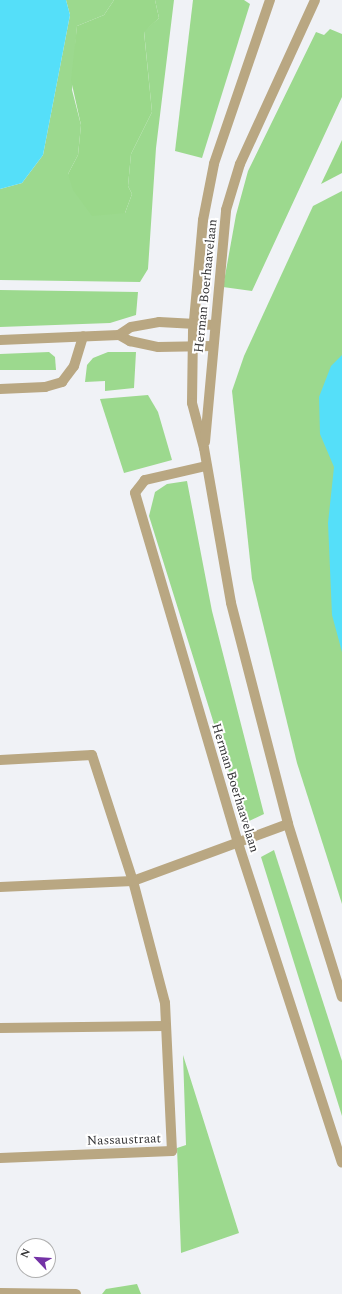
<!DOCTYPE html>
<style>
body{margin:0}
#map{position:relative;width:342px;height:1294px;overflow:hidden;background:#f0f2f6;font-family:Spectral,serif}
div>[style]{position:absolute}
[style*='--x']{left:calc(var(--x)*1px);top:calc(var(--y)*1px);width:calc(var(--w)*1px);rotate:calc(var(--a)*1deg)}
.green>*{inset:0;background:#9cd98e}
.forest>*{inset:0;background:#9ad88a}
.water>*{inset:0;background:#55dff9}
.minor>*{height:10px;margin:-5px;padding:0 5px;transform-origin:5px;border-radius:5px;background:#b9a782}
span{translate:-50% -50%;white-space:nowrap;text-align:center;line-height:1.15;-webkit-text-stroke:4px #fff;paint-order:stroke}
.street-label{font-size:13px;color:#363638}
.north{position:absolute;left:16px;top:1238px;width:40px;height:40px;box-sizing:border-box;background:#fff;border:1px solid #afafaf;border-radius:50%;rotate:295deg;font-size:11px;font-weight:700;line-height:16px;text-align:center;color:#363638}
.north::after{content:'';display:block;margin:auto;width:14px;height:18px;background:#7432a6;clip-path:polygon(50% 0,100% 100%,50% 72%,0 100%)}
</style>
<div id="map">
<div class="green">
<div style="clip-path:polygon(66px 0,114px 0,104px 15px,77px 26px,72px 90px,81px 125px,78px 155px,68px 174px,125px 213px,132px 194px,128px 186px,131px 154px,152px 112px,144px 31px,159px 18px,155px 0,174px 0,156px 148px,148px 269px,140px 282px,0 280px,0 189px,22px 183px,43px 155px,70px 15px)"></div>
<div style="clip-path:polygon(193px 0,244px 0,250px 4px,202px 158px,175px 151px)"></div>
<div style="clip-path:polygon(330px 29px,342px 34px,342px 97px,252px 291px,223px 287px,236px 215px,248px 171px,316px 32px,324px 35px)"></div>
<div style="clip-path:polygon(342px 191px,342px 904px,297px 763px,252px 579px,232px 391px,244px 356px,313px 206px)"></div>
<div style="clip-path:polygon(0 290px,138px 292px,136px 315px,110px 323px,0 327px)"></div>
<div style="clip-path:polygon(49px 352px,55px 357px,56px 370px,0 370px,0 354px)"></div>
<div style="clip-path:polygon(108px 352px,136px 352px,134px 388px,105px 391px,105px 381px,85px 382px,87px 365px,93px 358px)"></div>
<div style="clip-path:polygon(148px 395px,158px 412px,172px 460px,124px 473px,100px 399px)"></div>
<div style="clip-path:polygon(187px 481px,212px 611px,264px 814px,245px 823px,149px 516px,155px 492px,167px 484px)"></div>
<div style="clip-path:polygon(274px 850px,342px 1061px,342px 1116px,261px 857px)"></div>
<div style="clip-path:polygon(183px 1055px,239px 1233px,181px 1253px,177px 1148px,186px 1145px)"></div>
</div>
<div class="forest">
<div style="clip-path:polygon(114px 0,155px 0,159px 18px,144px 32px,152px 112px,131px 154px,128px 186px,132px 194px,125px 213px,92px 216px,73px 190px,68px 174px,78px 155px,81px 125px,71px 80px,77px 26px,104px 15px)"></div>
<div style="clip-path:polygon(342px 140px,342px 173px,321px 184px)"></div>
<div style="clip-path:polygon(137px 1284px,141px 1294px,102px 1294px,106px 1289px)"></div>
</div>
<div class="water">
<div style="clip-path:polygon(0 0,66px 0,70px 15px,43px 155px,22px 183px,0 189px)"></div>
<div style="clip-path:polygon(342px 355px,342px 652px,332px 615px,328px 523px,334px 467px,320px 434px,319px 397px,331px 366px)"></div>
</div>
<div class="minor">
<div style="--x:270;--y:0;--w:173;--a:108.9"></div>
<div style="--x:214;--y:164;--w:57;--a:101.1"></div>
<div style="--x:203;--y:220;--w:111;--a:95.1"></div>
<div style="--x:193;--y:331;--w:72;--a:90.8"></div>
<div style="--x:192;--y:403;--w:47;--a:75.1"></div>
<div style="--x:204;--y:448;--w:157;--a:80.1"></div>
<div style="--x:231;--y:603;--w:228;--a:75.5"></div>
<div style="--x:288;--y:824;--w:181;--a:72.7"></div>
<div style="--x:119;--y:335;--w:13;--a:29"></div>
<div style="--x:130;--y:341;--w:29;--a:12"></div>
<div style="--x:158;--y:347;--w:54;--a:-1.1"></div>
<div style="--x:0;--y:340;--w:119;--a:-2.4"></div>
<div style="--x:119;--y:335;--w:14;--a:-34"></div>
<div style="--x:131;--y:327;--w:28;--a:-10"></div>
<div style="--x:159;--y:322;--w:55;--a:3.1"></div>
<div style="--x:0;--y:389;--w:45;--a:-2.5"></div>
<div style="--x:45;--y:387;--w:18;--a:-16"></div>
<div style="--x:62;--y:382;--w:20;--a:-53"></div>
<div style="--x:74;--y:366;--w:31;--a:-73"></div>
<div style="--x:205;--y:442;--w:233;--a:-84.8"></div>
<div style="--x:226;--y:210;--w:48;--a:-73.1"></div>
<div style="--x:240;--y:164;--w:180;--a:-65.4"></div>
<div style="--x:206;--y:466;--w:63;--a:167.1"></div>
<div style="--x:145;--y:480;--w:16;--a:128"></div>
<div style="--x:135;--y:493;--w:365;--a:73.6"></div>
<div style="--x:238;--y:843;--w:336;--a:72"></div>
<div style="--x:0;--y:760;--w:92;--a:-3.1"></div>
<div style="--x:92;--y:755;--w:133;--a:72"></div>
<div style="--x:133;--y:881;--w:126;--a:75.3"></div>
<div style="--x:165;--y:1003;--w:148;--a:87.3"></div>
<div style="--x:172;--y:1151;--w:172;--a:177.7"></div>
<div style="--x:0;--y:887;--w:133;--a:-2.6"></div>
<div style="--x:133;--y:881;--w:165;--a:-20.2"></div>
<div style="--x:0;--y:1028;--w:165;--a:-0.7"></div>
<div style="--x:0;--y:1293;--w:76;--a:0.8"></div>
</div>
<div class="street-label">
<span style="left:206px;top:286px;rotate:-84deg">Herman Boerhaavelaan</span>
<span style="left:235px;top:788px;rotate:73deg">Herman Boerhaavelaan</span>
<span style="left:124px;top:1140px;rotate:-2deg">Nassaustraat</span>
</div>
<div class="north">N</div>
</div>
